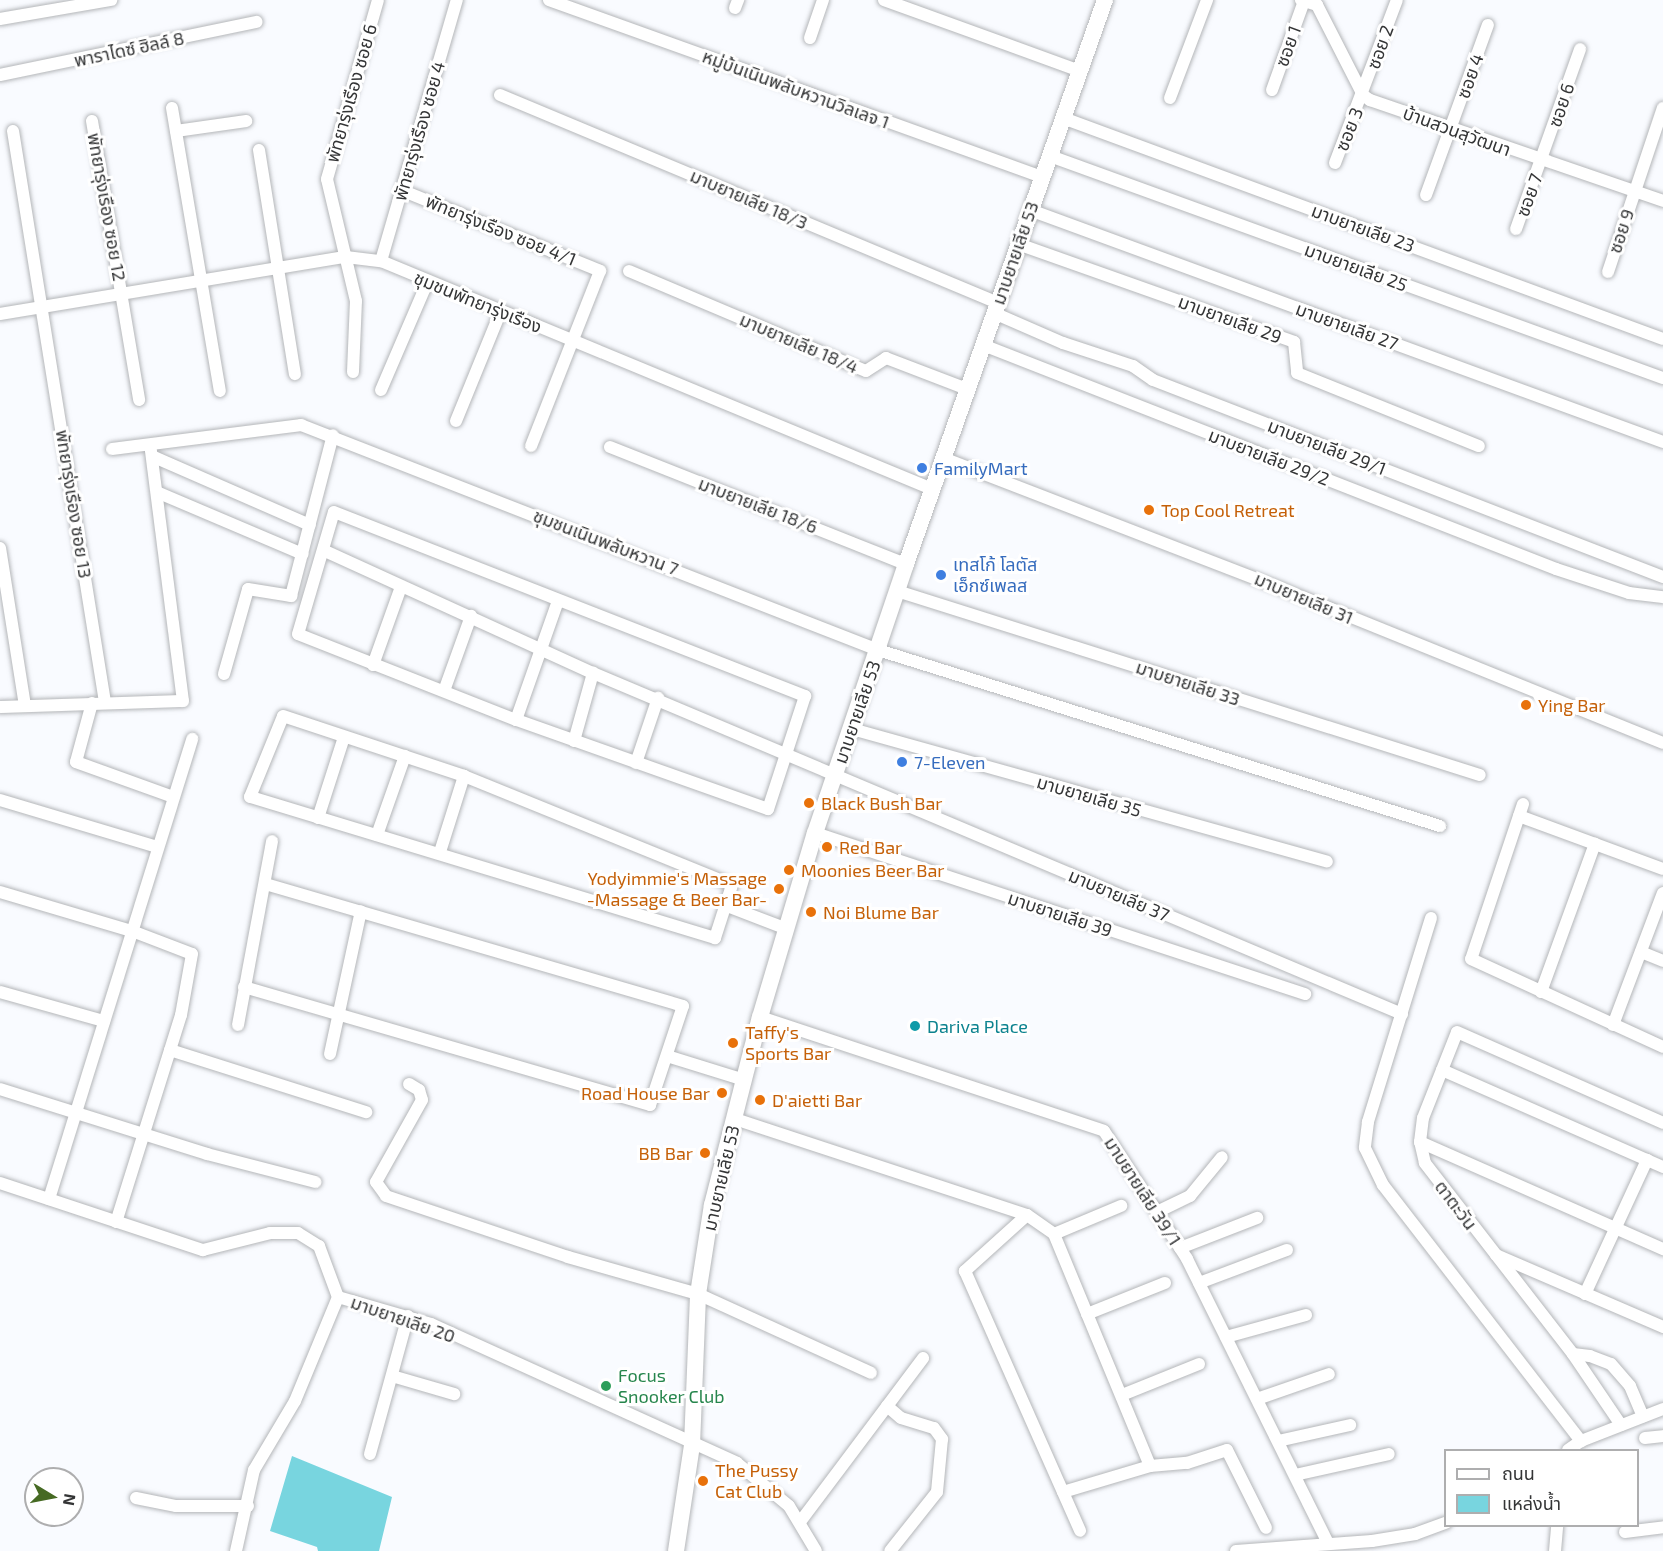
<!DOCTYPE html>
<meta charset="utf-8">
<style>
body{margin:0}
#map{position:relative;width:1663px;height:1551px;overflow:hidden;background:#f9fbff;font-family:"Exo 2","Noto Sans Thai",sans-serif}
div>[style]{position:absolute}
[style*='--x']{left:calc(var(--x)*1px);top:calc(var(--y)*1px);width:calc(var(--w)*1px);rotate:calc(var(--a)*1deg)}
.water>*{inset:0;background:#78d5df}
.roads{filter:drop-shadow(0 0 2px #b4b6b9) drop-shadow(0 0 2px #b4b6b9)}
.street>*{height:12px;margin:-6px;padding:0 6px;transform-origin:6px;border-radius:6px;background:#fff}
.secondary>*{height:16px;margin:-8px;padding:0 8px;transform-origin:8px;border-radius:8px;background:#fff}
.dots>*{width:16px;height:16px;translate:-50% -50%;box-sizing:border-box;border:3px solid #fff;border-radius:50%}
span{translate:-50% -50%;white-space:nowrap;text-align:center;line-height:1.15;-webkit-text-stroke:6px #fff;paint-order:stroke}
.street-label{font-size:18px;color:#343536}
.shop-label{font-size:18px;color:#366cbe}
.left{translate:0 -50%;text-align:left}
.food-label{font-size:18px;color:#c56008}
.right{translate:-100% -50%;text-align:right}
.culture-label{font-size:18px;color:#0d838f}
.leisure-label{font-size:18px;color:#27864d}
.legend{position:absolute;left:1444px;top:1449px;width:195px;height:78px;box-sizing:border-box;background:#fff;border:2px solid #aeaeaf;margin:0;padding:8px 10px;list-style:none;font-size:18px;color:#343536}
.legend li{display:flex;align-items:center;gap:12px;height:30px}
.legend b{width:30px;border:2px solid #aeaeaf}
.north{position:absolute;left:24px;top:1467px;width:60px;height:60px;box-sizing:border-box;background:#fff;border:2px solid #aeaeaf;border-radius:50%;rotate:100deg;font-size:16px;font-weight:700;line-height:24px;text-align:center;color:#343536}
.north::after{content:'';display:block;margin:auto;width:21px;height:27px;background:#466a23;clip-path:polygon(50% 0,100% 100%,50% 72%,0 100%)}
</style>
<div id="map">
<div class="water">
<div style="clip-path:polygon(292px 1456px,392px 1497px,379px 1551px,318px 1551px,317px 1547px,270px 1531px)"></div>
</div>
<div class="roads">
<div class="street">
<div style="--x:549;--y:0;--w:524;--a:19.75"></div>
<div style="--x:884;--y:0;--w:208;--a:19.9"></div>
<div style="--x:1301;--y:0;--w:17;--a:17"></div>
<div style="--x:1317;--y:5;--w:101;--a:62.9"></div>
<div style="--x:1363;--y:95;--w:9;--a:36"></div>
<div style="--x:1370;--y:100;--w:310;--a:19"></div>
<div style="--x:735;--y:8;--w:9;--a:-69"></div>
<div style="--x:0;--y:19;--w:113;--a:-9.7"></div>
<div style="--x:810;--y:38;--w:40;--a:-71.1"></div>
<div style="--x:0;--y:75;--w:262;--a:-11.7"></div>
<div style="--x:1272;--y:90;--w:95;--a:-70.2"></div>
<div style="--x:500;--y:95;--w:540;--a:22.67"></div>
<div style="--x:1170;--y:98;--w:105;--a:-69.3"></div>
<div style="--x:172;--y:108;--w:287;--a:80.4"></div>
<div style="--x:1063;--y:118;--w:639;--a:20.22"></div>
<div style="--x:92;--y:121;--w:283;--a:80.4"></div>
<div style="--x:13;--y:131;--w:578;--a:80.85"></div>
<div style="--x:176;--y:131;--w:71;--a:-8.1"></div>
<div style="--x:259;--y:150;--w:227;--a:80.9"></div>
<div style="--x:1050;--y:156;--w:652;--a:19.91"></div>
<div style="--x:1335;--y:163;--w:174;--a:-69.2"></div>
<div style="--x:401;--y:190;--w:215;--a:22.1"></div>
<div style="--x:600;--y:271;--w:188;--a:111.5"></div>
<div style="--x:1426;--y:195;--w:181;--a:-70"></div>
<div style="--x:1030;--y:210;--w:674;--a:20.13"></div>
<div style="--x:1516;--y:229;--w:191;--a:-70.4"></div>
<div style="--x:1018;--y:244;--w:293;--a:19.5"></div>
<div style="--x:1294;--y:342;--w:31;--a:84"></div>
<div style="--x:1297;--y:373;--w:196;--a:21.9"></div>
<div style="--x:381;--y:261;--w:272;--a:-73.8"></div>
<div style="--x:629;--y:271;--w:257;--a:22.9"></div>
<div style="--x:866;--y:371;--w:24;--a:-33"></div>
<div style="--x:886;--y:358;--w:87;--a:20.9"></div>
<div style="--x:1608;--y:272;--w:173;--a:-71.5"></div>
<div style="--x:994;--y:313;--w:75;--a:23.5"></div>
<div style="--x:1063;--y:343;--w:74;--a:18.2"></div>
<div style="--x:1133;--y:366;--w:24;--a:35"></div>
<div style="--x:1153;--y:380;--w:547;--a:21.12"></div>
<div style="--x:0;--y:314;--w:351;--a:-9.4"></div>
<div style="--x:346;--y:257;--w:35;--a:7"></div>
<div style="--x:381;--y:261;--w:596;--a:22.48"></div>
<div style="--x:983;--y:345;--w:615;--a:21.35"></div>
<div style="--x:1556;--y:569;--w:77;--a:18.2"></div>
<div style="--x:1629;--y:593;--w:34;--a:7"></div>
<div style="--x:353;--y:372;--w:71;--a:-87.6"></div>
<div style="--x:356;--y:301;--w:125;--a:-103.4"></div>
<div style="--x:327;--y:179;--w:186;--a:-74.1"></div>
<div style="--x:381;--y:390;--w:119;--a:-66.7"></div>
<div style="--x:456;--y:421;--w:119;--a:-67.8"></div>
<div style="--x:610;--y:447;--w:318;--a:21.6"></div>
<div style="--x:112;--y:449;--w:191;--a:-7.2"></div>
<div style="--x:301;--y:425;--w:619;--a:21.3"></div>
<div style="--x:878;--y:650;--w:589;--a:17.39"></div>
<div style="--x:154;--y:457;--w:170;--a:23.6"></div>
<div style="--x:943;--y:458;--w:363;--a:21.1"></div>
<div style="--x:1282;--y:589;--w:411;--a:22"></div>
<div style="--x:159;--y:493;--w:156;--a:23"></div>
<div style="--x:334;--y:512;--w:506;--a:21.34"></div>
<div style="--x:805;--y:696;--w:119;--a:108.1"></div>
<div style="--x:768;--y:809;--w:267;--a:-160.5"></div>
<div style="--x:516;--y:720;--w:234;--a:-158.5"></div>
<div style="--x:298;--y:634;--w:127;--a:-73.6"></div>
<div style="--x:0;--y:548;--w:160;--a:81"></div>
<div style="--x:325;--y:551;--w:294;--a:24.5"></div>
<div style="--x:593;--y:673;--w:878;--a:22.86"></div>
<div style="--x:897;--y:591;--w:611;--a:17.52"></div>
<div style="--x:373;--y:665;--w:83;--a:-70.3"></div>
<div style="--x:224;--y:674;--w:88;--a:-74.2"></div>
<div style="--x:248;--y:589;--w:44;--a:9.2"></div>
<div style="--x:291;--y:596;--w:166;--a:-75.4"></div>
<div style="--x:444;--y:691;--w:80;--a:-70.2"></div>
<div style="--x:92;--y:703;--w:61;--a:105.2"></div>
<div style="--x:76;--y:762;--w:103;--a:19.8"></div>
<div style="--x:0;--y:707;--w:183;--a:-1.9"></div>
<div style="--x:183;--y:701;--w:258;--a:-97.3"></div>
<div style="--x:283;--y:716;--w:191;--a:18.3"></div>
<div style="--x:464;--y:776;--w:289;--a:22.1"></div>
<div style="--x:732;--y:885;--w:56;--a:107.8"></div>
<div style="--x:715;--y:938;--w:486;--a:-163.1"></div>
<div style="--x:250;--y:797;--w:87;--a:-67.8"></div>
<div style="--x:516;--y:720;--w:126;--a:-70.6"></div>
<div style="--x:852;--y:729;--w:493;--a:15.6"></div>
<div style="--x:574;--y:741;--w:71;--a:-74.4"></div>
<div style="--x:636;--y:763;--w:69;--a:-71.3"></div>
<div style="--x:0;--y:800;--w:165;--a:16.6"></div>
<div style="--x:1523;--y:804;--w:163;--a:108.5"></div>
<div style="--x:1471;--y:959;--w:211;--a:24.6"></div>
<div style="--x:1519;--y:816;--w:153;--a:20.2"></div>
<div style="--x:318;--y:818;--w:85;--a:-72.2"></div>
<div style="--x:815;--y:833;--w:516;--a:18.19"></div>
<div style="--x:377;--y:835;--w:84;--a:-70.5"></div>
<div style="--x:440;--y:852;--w:80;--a:-72.5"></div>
<div style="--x:0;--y:892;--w:138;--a:16.5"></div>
<div style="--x:132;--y:931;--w:64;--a:21"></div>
<div style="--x:192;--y:954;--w:62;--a:100.2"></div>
<div style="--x:181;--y:1015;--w:217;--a:107.4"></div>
<div style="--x:727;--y:906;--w:64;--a:21"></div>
<div style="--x:1431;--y:918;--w:214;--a:107.2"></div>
<div style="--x:1368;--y:1122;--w:26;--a:97"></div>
<div style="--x:1365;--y:1148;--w:41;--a:64.1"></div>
<div style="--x:1383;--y:1185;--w:324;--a:52.3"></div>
<div style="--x:1641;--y:952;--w:24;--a:22"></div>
<div style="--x:244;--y:987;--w:423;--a:16.2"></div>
<div style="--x:650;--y:1105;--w:104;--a:-71.6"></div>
<div style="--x:683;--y:1006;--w:435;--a:-163.7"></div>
<div style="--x:0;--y:992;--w:108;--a:15.6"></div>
<div style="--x:1541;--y:992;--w:158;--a:-70"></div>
<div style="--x:760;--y:1017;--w:362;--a:18.3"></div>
<div style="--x:1104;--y:1131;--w:153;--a:57"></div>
<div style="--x:1187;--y:1259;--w:317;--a:63.6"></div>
<div style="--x:238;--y:1025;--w:187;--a:-79.5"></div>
<div style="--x:1613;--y:1025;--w:141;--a:-69.3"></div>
<div style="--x:170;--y:1050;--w:206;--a:17.6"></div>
<div style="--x:330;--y:1054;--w:146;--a:-77.8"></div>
<div style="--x:667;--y:1056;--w:81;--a:17.3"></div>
<div style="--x:1442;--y:1070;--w:241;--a:23.7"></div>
<div style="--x:409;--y:1084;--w:12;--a:31"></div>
<div style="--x:419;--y:1090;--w:10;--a:73"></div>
<div style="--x:422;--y:1100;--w:94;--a:119.3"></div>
<div style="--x:376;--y:1182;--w:17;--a:54"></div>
<div style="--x:386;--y:1196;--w:192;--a:18.5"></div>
<div style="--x:568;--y:1257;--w:135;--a:15.9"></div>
<div style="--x:698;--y:1294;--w:190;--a:24.5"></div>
<div style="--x:0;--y:1089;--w:217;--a:17.4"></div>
<div style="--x:207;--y:1154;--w:112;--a:14.5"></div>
<div style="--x:735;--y:1119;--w:307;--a:18.2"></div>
<div style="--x:1027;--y:1215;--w:33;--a:35"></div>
<div style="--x:1054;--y:1234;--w:251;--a:67.5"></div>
<div style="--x:1420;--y:1142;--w:266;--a:23.8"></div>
<div style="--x:0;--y:1183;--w:214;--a:18.3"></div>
<div style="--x:203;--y:1250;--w:69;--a:-14.2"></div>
<div style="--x:270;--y:1233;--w:28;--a:0"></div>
<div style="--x:298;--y:1233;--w:25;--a:32"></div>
<div style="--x:319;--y:1246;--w:54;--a:69.6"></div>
<div style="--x:338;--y:1297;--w:97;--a:16.2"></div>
<div style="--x:431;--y:1324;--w:336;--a:24.4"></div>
<div style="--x:737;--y:1463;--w:67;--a:39.6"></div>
<div style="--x:789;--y:1506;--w:52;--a:59"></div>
<div style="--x:49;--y:1199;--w:482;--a:-72.7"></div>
<div style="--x:1157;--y:1212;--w:37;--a:-26"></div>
<div style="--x:1190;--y:1196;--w:50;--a:-50.6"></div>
<div style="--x:1027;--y:1215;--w:84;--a:137.9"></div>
<div style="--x:965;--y:1271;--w:284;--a:66.1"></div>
<div style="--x:1054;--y:1234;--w:73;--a:-22.7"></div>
<div style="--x:1180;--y:1248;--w:83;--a:-21.3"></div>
<div style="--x:1496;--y:1255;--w:182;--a:23.3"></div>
<div style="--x:1199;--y:1283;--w:94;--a:-20.6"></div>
<div style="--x:1585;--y:1294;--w:148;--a:-65.2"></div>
<div style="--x:1087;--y:1314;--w:84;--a:-21.7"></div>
<div style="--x:1226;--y:1337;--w:83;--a:-15.4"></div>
<div style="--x:1573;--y:1354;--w:17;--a:7"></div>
<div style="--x:1590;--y:1356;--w:22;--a:21"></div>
<div style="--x:1611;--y:1364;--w:29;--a:49"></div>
<div style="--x:1630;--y:1386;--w:33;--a:67"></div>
<div style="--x:392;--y:1376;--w:65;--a:16.2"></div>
<div style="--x:1122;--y:1395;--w:83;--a:-21.9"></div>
<div style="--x:1257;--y:1399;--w:76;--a:-19.1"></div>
<div style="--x:887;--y:1406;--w:18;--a:41"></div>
<div style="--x:901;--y:1418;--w:34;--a:17"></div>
<div style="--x:934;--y:1428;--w:14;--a:54"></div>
<div style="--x:942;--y:1439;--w:53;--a:95.4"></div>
<div style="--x:937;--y:1492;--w:75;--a:128.5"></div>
<div style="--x:1621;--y:1425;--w:86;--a:-124.1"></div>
<div style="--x:1573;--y:1354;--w:242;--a:-127.8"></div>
<div style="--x:1425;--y:1163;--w:22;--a:-103"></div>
<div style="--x:1420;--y:1142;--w:24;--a:-83"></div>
<div style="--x:1423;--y:1118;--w:92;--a:-68.4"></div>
<div style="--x:1457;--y:1032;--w:225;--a:23.8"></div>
<div style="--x:1645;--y:1438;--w:18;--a:-6"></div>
<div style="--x:1278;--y:1441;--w:74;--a:-12.5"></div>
<div style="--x:1568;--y:1450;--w:16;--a:-35"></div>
<div style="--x:1581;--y:1441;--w:88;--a:-21.3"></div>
<div style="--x:370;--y:1454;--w:143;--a:-74.6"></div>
<div style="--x:1295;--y:1475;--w:96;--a:-12.6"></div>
<div style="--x:1063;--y:1492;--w:91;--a:-16.6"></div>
<div style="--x:1150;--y:1466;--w:37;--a:-5"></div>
<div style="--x:1187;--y:1463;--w:42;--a:-18"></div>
<div style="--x:1227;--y:1450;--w:87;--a:63.4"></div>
<div style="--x:136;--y:1498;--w:41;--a:11.3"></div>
<div style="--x:176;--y:1506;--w:72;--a:0"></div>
<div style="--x:800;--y:1522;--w:205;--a:-53.1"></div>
<div style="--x:1625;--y:1532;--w:38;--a:-7"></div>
<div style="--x:236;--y:1551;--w:83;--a:-77.5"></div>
<div style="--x:254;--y:1470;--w:80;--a:-59.3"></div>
<div style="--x:295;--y:1401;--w:113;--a:-67.5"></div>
<div style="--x:1236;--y:1551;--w:136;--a:-4.2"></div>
<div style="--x:1372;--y:1541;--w:44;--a:-9.2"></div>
<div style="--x:1415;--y:1534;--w:33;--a:-20"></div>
<div style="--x:1555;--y:1551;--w:25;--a:-85"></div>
</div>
<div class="secondary">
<div style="--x:676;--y:1551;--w:107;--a:-81.4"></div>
<div style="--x:692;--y:1445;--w:151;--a:-87.7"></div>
<div style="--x:698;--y:1294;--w:90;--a:-81.1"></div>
<div style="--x:712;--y:1205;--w:194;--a:-75.7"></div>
<div style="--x:760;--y:1017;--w:192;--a:-73.4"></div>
<div style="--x:815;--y:833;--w:284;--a:-71.3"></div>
<div style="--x:906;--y:564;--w:598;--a:-70.57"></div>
</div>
</div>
<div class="dots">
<div style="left:922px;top:468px;background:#3f7fe0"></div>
<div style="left:1149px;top:510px;background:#e8710a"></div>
<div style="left:941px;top:575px;background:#3f7fe0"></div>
<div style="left:1526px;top:705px;background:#e8710a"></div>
<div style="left:902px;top:762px;background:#3f7fe0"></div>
<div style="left:809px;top:803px;background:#e8710a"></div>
<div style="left:827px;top:847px;background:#e8710a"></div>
<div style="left:789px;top:870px;background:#e8710a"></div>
<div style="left:779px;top:889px;background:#e8710a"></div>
<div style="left:811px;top:912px;background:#e8710a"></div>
<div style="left:915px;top:1026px;background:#0f9aa8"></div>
<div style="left:733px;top:1043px;background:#e8710a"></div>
<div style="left:722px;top:1093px;background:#e8710a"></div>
<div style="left:760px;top:1100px;background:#e8710a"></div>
<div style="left:705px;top:1153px;background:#e8710a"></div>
<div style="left:606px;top:1386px;background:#2e9e5b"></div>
<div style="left:703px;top:1481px;background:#e8710a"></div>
</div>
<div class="street-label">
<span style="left:1288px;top:46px;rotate:-70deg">ซอย 1</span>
<span style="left:1380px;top:47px;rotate:-70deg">ซอย 2</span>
<span style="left:129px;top:49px;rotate:-12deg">พาราไดซ์ ฮิลล์ 8</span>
<span style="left:1470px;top:76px;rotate:-70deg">ซอย 4</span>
<span style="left:796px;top:89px;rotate:20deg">หมู่บ้นเนินพลับหวานวิลเลจ 1</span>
<span style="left:351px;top:93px;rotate:-74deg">พัทยารุ่งเรือง ซอย 6</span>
<span style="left:1561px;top:105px;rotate:-71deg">ซอย 6</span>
<span style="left:1349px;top:129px;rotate:-68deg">ซอย 3</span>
<span style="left:419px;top:131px;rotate:-74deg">พัทยารุ่งเรือง ซอย 4</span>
<span style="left:1457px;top:131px;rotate:20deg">บ้านสวนสุวัฒนา</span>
<span style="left:1529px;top:195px;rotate:-70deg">ซอย 7</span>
<span style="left:749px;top:199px;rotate:23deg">มาบยายเลีย 18/3</span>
<span style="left:107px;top:207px;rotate:80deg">พัทยารุ่งเรือง ซอย 12</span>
<span style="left:1363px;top:228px;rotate:20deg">มาบยายเลีย 23</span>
<span style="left:501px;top:230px;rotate:22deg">พัทยารุ่งเรือง ซอย 4/1</span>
<span style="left:1621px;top:231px;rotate:-72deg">ซอย 9</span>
<span style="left:1015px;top:253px;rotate:-71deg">มาบยายเลีย 53</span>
<span style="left:1356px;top:267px;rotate:20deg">มาบยายเลีย 25</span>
<span style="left:478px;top:302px;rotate:22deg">ชุมชนพัทยารุ่งเรือง</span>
<span style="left:1230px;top:319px;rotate:20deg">มาบยายเลีย 29</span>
<span style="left:1347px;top:326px;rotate:20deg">มาบยายเลีย 27</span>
<span style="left:799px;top:343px;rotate:23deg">มาบยายเลีย 18/4</span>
<span style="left:1327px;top:447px;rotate:21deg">มาบยายเลีย 29/1</span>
<span style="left:1269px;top:457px;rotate:21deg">มาบยายเลีย 29/2</span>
<span style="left:74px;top:504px;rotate:81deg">พัทยารุ่งเรือง ซอย 13</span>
<span style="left:758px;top:505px;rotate:21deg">มาบยายเลีย 18/6</span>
<span style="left:606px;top:542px;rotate:21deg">ชุมชนเนินพลับหวาน 7</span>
<span style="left:1304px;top:598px;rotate:23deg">มาบยายเลีย 31</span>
<span style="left:1188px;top:683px;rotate:18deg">มาบยายเลีย 33</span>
<span style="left:857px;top:712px;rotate:-71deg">มาบยายเลีย 53</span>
<span style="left:1089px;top:796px;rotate:16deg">มาบยายเลีย 35</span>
<span style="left:1119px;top:895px;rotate:23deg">มาบยายเลีย 37</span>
<span style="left:1060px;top:914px;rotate:18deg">มาบยายเลีย 39</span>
<span style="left:721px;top:1178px;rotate:-77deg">มาบยายเลีย 53</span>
<span style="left:1143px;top:1191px;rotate:57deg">มาบยายเลีย 39/1</span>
<span style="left:1456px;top:1205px;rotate:53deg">ตาตะวัน</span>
<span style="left:403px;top:1319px;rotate:19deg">มาบยายเลีย 20</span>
</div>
<div class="shop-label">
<span class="left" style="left:934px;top:468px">FamilyMart</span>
<span class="left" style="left:953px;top:575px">เทสโก้ โลตัส<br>เอ็กซ์เพลส</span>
<span class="left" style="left:914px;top:762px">7-Eleven</span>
</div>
<div class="food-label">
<span class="left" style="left:1161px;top:510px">Top Cool Retreat</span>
<span class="left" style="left:1538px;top:705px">Ying Bar</span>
<span class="left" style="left:821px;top:803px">Black Bush Bar</span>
<span class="left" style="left:839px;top:847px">Red Bar</span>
<span class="left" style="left:801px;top:870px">Moonies Beer Bar</span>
<span class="right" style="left:767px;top:889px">Yodyimmie's Massage<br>-Massage &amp; Beer Bar-</span>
<span class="left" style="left:823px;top:912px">Noi Blume Bar</span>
<span class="left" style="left:745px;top:1043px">Taffy's<br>Sports Bar</span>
<span class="right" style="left:710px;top:1093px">Road House Bar</span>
<span class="left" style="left:772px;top:1100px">D'aietti Bar</span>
<span class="right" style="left:693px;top:1153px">BB Bar</span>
<span class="left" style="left:715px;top:1481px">The Pussy<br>Cat Club</span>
</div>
<div class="culture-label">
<span class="left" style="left:927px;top:1026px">Dariva Place</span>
</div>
<div class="leisure-label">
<span class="left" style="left:618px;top:1386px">Focus<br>Snooker Club</span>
</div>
<ul class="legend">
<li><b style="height:8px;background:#fff"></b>ถนน</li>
<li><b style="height:16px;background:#78d5df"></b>แหล่งน้ำ</li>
</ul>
<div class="north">N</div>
</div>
